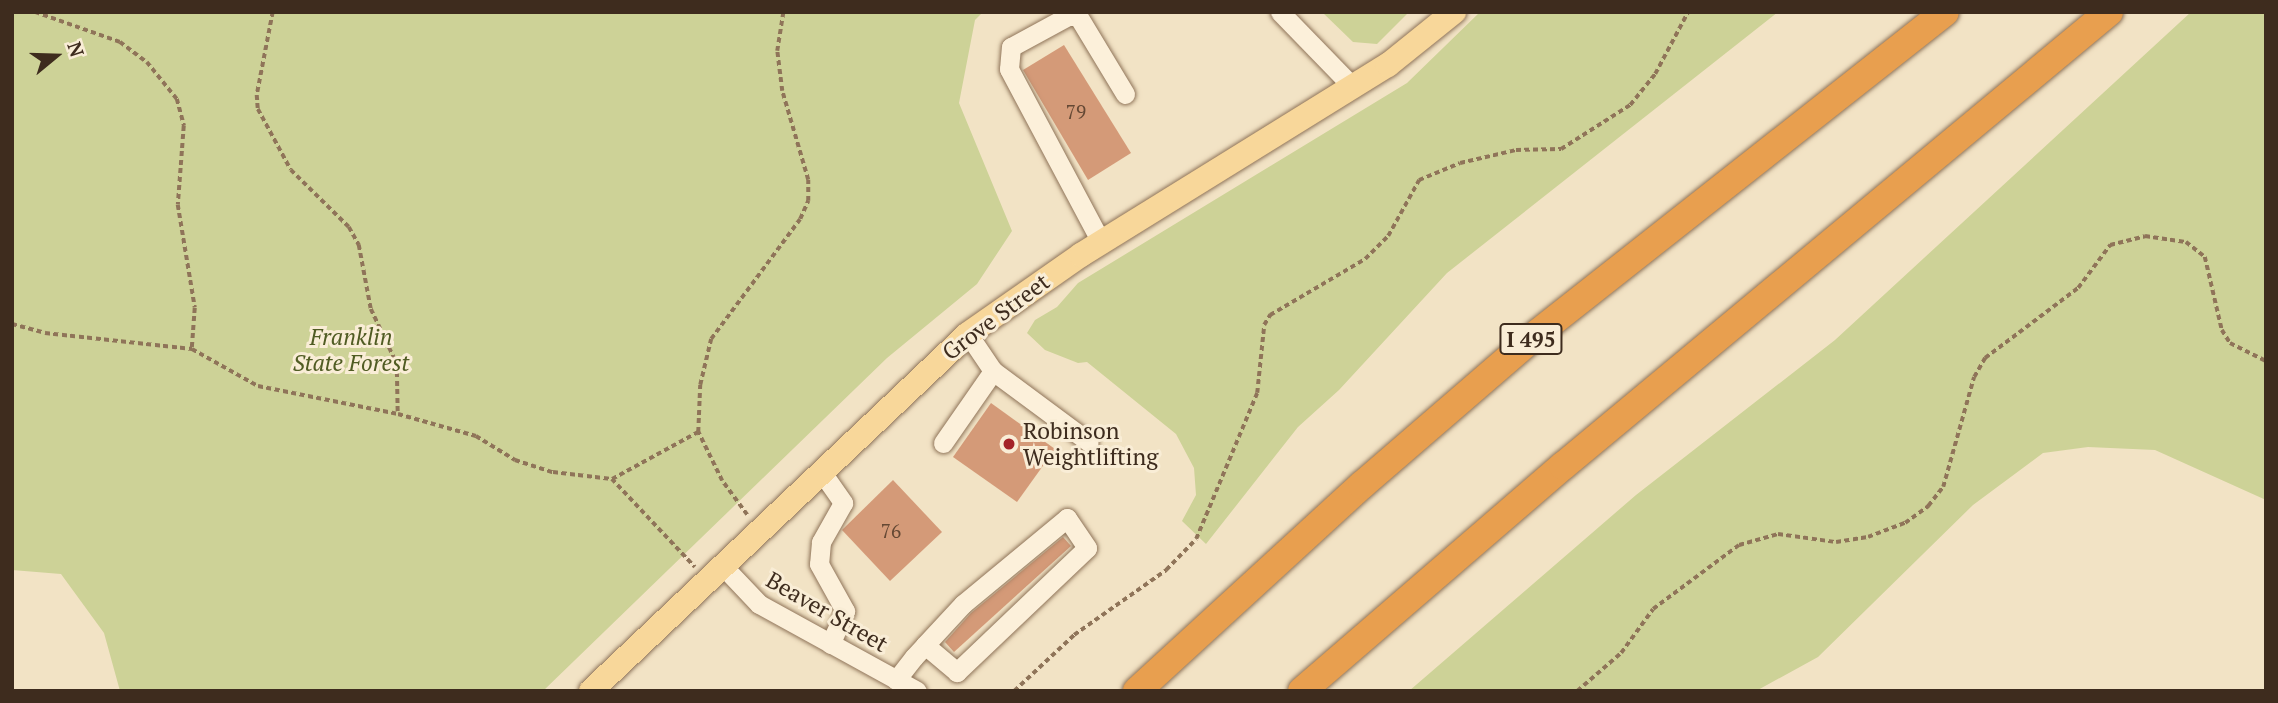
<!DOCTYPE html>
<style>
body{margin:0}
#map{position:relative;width:2278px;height:703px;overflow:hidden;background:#f2e3c5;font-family:"PT Serif",serif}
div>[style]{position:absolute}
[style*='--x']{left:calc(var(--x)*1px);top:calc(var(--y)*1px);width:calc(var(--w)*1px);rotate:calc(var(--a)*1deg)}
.green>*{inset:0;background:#cdd297}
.building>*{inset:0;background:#d49a78}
.path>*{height:3.5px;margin-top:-1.75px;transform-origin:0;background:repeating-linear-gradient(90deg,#8f7459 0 5px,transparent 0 8.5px)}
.roads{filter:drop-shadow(0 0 2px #8f7459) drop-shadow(0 0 2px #8f7459)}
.minor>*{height:19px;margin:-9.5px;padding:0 9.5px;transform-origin:9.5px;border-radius:9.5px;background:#fcf0da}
.major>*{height:24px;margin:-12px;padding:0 12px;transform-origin:12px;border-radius:12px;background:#f8d79a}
.highway>*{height:28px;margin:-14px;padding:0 14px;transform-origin:14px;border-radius:14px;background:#e89f4f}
.dots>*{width:19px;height:19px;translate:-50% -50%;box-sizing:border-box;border:4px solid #f9edd6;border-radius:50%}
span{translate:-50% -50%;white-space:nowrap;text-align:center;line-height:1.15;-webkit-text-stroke:6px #f9edd6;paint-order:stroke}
.number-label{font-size:19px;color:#644834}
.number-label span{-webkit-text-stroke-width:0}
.shield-label span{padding:2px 5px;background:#f9edd6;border:2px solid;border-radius:5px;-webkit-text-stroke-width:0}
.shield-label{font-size:21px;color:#3e2c1e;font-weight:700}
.street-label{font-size:23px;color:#3e2c1e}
.park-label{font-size:23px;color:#505c23;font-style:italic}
.poi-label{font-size:23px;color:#3e2c1e}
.left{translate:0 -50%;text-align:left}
.frame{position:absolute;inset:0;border:14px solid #3e2c1e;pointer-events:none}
.north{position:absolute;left:21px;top:21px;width:70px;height:70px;-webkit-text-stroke:5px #f9edd6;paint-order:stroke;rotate:71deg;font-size:19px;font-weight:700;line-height:28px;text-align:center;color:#3e2c1e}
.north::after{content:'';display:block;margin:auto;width:24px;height:32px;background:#3e2c1e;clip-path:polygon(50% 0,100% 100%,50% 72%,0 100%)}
</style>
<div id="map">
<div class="green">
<div style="clip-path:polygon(12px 12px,983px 12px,975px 20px,959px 103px,1012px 231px,977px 284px,887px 358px,543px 691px,120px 691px,104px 633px,61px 574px,12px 570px)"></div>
<div style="clip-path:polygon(1322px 12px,1409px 12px,1377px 44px,1353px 42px)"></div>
<div style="clip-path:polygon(1480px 12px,1778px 12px,1447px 273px,1339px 390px,1298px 427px,1206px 544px,1182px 521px,1196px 495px,1194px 468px,1176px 434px,1087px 362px,1078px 363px,1045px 350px,1027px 333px,1035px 320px,1057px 307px,1078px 283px,1407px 83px)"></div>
<div style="clip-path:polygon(2191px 12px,2266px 12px,2266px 500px,2155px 450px,2088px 447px,2043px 453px,1973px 505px,1818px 657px,1756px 691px,1409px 691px,1636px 495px,1835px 340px)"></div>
</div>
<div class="building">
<div style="clip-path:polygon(1064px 45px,1131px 153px,1088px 180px,1023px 70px)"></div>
<div style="clip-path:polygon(991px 403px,1055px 449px,1017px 502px,953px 457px)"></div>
<div style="clip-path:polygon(893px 480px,942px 532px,890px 581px,842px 530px)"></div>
<div style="clip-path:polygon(1063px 537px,1071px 546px,954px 652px,945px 642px,971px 613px)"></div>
</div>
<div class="path">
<div style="--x:35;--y:12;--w:90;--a:19.4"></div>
<div style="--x:120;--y:42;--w:34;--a:37"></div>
<div style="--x:147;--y:62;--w:48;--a:51"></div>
<div style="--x:177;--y:99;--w:28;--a:75"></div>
<div style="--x:184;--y:126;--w:79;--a:94.3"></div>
<div style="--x:178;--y:205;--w:104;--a:80.6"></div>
<div style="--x:195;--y:308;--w:41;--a:94.2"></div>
<div style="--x:273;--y:12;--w:85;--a:100.9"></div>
<div style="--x:257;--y:95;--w:14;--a:86"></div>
<div style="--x:258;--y:109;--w:69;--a:61.6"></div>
<div style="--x:291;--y:170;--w:81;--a:44.5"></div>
<div style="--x:349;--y:227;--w:21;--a:61"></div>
<div style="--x:359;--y:245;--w:65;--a:79.4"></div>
<div style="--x:371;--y:309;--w:61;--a:64.7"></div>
<div style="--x:397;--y:364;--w:50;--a:88.9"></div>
<div style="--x:398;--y:414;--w:81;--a:15.8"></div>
<div style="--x:476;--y:436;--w:46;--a:31.6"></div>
<div style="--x:515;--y:460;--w:40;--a:18"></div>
<div style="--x:553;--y:472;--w:59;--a:6.8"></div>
<div style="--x:612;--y:479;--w:98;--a:-28.7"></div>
<div style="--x:12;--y:324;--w:34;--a:15"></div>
<div style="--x:45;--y:333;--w:148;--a:6.2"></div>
<div style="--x:192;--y:349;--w:76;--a:29.3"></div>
<div style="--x:258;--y:386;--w:143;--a:11.3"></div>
<div style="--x:612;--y:479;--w:121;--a:46.7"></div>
<div style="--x:747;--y:515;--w:42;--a:-126.3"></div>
<div style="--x:722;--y:481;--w:55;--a:-116.1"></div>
<div style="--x:698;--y:432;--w:47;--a:-87.6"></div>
<div style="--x:700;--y:385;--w:47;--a:-76.6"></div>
<div style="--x:711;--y:339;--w:149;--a:-53.4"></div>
<div style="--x:800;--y:219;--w:20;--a:-66"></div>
<div style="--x:808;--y:201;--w:21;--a:-90"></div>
<div style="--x:808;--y:180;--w:93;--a:-106.3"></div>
<div style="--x:782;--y:91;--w:40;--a:-97.1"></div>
<div style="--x:777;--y:51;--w:39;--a:-81"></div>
<div style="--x:1014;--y:691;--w:82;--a:-43"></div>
<div style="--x:1074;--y:635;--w:113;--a:-35.2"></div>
<div style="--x:1166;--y:570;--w:43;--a:-45.9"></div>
<div style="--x:1196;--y:539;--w:158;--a:-67.3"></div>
<div style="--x:1257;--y:393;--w:68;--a:-84.1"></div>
<div style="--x:1264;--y:325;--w:12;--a:-59"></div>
<div style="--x:1270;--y:315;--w:110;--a:-30.5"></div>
<div style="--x:1365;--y:259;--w:33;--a:-45"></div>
<div style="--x:1388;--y:236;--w:64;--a:-61"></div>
<div style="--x:1419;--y:180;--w:44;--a:-22.5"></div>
<div style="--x:1460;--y:163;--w:57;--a:-13.1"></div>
<div style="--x:1516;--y:150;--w:45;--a:-1.3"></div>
<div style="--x:1561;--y:149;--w:82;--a:-32.5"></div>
<div style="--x:1630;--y:105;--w:40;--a:-51"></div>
<div style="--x:1655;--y:74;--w:70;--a:-62"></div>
<div style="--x:1577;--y:691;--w:58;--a:-40.8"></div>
<div style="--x:1621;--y:653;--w:54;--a:-54"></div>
<div style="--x:1653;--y:609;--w:107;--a:-36.7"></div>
<div style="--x:1739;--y:545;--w:41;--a:-15.8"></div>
<div style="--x:1778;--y:534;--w:59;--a:7.9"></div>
<div style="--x:1836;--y:542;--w:32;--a:-9"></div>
<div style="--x:1868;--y:537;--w:40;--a:-21"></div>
<div style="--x:1905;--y:523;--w:29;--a:-36"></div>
<div style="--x:1928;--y:506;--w:24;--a:-52"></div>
<div style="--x:1943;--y:487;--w:114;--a:-74.3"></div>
<div style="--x:1974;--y:377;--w:22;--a:-60"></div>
<div style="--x:1985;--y:358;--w:116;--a:-37"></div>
<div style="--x:2078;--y:288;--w:54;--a:-53.3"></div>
<div style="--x:2110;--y:245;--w:36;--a:-14"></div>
<div style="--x:2145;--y:236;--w:41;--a:8.3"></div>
<div style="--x:2186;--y:242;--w:24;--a:38"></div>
<div style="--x:2205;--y:257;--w:75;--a:76.9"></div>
<div style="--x:2222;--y:330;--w:15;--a:58"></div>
<div style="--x:2230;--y:343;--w:40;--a:26.6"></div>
</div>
<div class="roads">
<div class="minor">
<div style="--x:1280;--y:12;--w:105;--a:45.8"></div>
<div style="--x:1101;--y:242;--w:196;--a:-118"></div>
<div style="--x:1009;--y:69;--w:22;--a:-85"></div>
<div style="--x:1011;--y:47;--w:65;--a:-28.5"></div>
<div style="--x:1068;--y:16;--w:10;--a:0"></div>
<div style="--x:1078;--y:16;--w:91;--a:58.9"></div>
<div style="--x:968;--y:334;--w:45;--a:56"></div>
<div style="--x:993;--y:371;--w:119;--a:36.5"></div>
<div style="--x:943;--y:443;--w:88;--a:-55.2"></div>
<div style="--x:821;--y:471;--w:39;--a:55"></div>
<div style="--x:843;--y:503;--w:45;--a:119.4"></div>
<div style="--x:821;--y:542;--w:22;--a:95"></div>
<div style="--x:819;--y:564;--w:54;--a:61"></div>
<div style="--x:845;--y:611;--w:36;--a:114"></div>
<div style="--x:721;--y:564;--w:55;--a:46.5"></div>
<div style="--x:759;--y:604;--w:180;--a:28.8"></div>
<div style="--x:896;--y:680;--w:29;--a:-52"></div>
<div style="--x:914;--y:657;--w:16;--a:-47"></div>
<div style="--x:925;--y:645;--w:56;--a:-47.2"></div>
<div style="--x:963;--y:604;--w:135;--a:-39.6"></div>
<div style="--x:1067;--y:518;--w:36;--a:56"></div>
<div style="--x:1087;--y:548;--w:180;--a:136.4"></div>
<div style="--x:957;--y:672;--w:42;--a:-139.8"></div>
</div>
<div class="major">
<div style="--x:591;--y:691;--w:519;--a:-43.44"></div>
<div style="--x:968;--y:334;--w:138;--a:-35"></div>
<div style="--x:1081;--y:255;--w:361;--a:-31.8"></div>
<div style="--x:1388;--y:65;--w:85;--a:-38.8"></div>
</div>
<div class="highway">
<div style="--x:1137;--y:691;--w:305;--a:-42.5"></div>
<div style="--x:1362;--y:485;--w:233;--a:-40.8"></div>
<div style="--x:1538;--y:333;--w:518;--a:-38.26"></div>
<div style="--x:1302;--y:691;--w:345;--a:-40.8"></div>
<div style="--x:1563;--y:466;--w:710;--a:-39.74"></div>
</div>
</div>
<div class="dots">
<div style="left:1009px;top:444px;background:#a42329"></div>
</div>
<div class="number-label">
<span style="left:1076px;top:112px">79</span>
<span style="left:891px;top:531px">76</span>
</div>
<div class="shield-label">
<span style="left:1531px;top:339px">I 495</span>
</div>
<div class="street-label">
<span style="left:996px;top:317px;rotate:-37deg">Grove Street</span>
<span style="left:827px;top:612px;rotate:30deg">Beaver Street</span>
</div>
<div class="park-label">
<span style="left:351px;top:350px">Franklin<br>State Forest</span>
</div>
<div class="poi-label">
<span class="left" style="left:1023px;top:444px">Robinson<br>Weightlifting</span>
</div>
<div class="frame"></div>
<div class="north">N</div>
</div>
